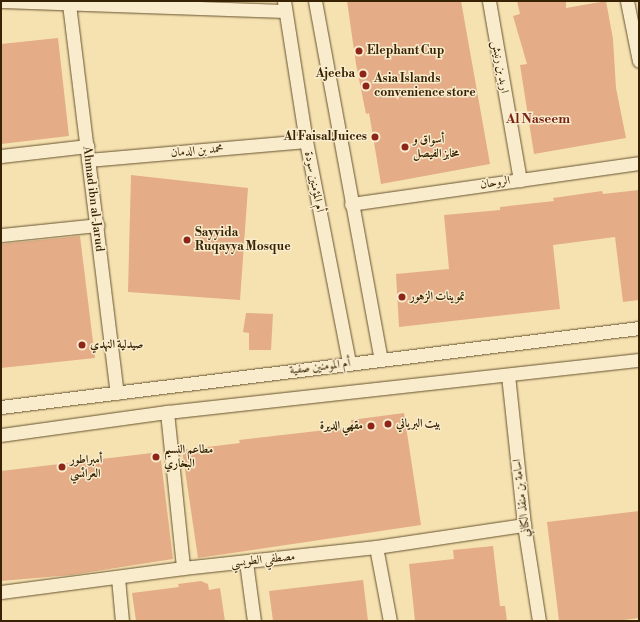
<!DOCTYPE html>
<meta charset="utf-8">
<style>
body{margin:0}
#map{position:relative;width:640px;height:622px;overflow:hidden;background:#f6e2b1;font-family:"Libre Bodoni",Amiri,serif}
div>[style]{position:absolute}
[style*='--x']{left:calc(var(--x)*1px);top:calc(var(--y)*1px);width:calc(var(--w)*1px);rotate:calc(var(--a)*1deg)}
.building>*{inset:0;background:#e4ad87}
.roads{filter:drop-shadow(0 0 1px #67532f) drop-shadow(0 0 1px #67532f)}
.minor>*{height:13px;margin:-6.5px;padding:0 6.5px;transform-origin:6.5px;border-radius:6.5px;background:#f9eccc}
.dots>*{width:11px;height:11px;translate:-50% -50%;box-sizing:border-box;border:2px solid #f9eccc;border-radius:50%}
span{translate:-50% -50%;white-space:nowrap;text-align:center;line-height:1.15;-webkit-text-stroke:3px #f9eccc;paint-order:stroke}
.poi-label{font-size:12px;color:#372304;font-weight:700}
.left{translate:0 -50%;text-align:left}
.right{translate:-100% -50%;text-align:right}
.street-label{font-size:12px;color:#372304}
.neighbourhood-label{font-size:13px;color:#7a1f14;font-weight:700}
.frame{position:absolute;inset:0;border:2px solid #372304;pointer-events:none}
</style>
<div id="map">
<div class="building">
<div style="clip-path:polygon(347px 1px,461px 1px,490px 164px,381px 184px,369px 113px,366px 114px,356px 64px)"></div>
<div style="clip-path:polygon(517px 1px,566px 1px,566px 8px,606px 1px,613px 39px,616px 88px,626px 138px,534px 154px,520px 65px,527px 64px,513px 16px,520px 14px)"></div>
<div style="clip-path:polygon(58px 38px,69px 136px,1px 144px,1px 44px)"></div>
<div style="clip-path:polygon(131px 175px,248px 188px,240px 300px,128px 292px)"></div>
<div style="clip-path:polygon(639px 190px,639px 300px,623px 302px,615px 237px,553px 245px,560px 309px,399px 327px,396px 274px,449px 269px,444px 215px,500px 210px,500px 207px,554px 201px,553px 198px,602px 191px,603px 194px)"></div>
<div style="clip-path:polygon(80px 236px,95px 358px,1px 368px,1px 244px)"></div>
<div style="clip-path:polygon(246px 313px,273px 314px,271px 350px,249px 350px,249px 333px,243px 332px)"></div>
<div style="clip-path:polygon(404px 413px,421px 525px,198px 558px,182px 450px,240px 443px,239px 440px,352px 427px,351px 420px)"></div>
<div style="clip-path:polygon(160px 452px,173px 559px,71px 575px,1px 581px,1px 471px)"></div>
<div style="clip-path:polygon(639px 511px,639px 618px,616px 621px,559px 621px,547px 522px)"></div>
<div style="clip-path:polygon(493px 546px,500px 606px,505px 606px,507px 621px,415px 621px,409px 564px,454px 559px,453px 550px)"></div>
<div style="clip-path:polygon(363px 580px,368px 621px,273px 621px,269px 591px)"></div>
<div style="clip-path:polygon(201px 581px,208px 584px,209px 590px,220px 588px,225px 621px,136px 621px,132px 593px,179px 587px,178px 584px)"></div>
</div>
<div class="roads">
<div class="minor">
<div style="--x:1;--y:1;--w:284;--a:2"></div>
<div style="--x:284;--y:1;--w:142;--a:81.1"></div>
<div style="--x:306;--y:141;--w:225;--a:79"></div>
<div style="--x:315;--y:1;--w:364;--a:79.6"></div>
<div style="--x:489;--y:1;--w:182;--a:80.2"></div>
<div style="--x:627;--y:1;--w:61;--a:78.7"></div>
<div style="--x:69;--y:4;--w:392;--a:83"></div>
<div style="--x:1;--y:156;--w:87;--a:-6.6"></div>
<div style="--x:88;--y:160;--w:219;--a:-5"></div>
<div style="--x:351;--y:204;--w:291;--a:-8.1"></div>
<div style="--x:1;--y:235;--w:97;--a:-5.9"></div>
<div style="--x:508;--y:375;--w:151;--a:83.9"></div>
<div style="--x:524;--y:525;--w:97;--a:81.1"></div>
<div style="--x:1;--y:407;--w:643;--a:-7.06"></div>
<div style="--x:167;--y:412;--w:157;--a:84.1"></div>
<div style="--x:1;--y:435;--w:168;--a:-7.9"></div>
<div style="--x:167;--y:412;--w:475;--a:-6.3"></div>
<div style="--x:376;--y:547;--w:75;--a:79.3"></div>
<div style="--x:246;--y:562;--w:60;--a:82.3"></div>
<div style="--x:118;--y:578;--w:43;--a:84.7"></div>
<div style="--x:1;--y:592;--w:184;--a:-7.5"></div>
<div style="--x:183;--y:568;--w:194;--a:-6.2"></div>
<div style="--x:376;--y:547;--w:150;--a:-8.5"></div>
</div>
</div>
<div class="dots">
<div style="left:359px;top:51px;background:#8f2418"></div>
<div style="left:363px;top:74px;background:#8f2418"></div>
<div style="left:366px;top:86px;background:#8f2418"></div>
<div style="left:375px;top:137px;background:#8f2418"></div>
<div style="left:405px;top:147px;background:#8f2418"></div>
<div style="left:187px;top:240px;background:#8f2418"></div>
<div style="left:402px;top:297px;background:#8f2418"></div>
<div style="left:82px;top:345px;background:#8f2418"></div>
<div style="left:388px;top:424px;background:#8f2418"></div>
<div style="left:371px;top:426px;background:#8f2418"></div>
<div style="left:156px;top:457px;background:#8f2418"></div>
<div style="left:62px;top:467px;background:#8f2418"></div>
</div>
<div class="poi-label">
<span class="left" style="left:367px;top:51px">Elephant Cup</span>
<span class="right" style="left:355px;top:74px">Ajeeba</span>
<span class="left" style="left:374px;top:86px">Asia Islands<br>convenience store</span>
<span class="right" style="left:367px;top:137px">Al Faisal Juices</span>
<span class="left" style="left:413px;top:147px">أسواق و<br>مخابز الفيصل</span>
<span class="left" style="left:195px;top:240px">Sayyida<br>Ruqayya Mosque</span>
<span class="left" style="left:410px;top:297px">تموينات الزهور</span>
<span class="left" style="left:90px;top:345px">صيدلية النهدي</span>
<span class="left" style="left:396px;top:424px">بيت البرياني</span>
<span class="right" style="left:363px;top:426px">مقهي الديرة</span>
<span class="left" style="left:164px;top:457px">مطاعم النسيم<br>البخاري</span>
<span class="left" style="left:70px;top:467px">أمبراطور<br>العرائسي</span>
</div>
<div class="street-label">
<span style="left:500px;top:67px;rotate:80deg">اربد بن رنيش</span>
<span style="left:197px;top:151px;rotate:-5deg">محمد بن الدمان</span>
<span style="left:314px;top:182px;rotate:79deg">أم المؤمنين سودة</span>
<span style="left:495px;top:183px;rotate:-8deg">الروحان</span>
<span style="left:93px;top:199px;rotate:83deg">Ahmad ibn al-Jarud</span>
<span style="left:320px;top:367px;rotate:-7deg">أم المومنين صفية</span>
<span style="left:522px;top:498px;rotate:-97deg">اسامة بن منقذ الكناني</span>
<span style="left:263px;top:560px;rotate:-6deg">مصطفي الطويسي</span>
</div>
<div class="neighbourhood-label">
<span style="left:538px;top:119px">Al Naseem</span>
</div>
<div class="frame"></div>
</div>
